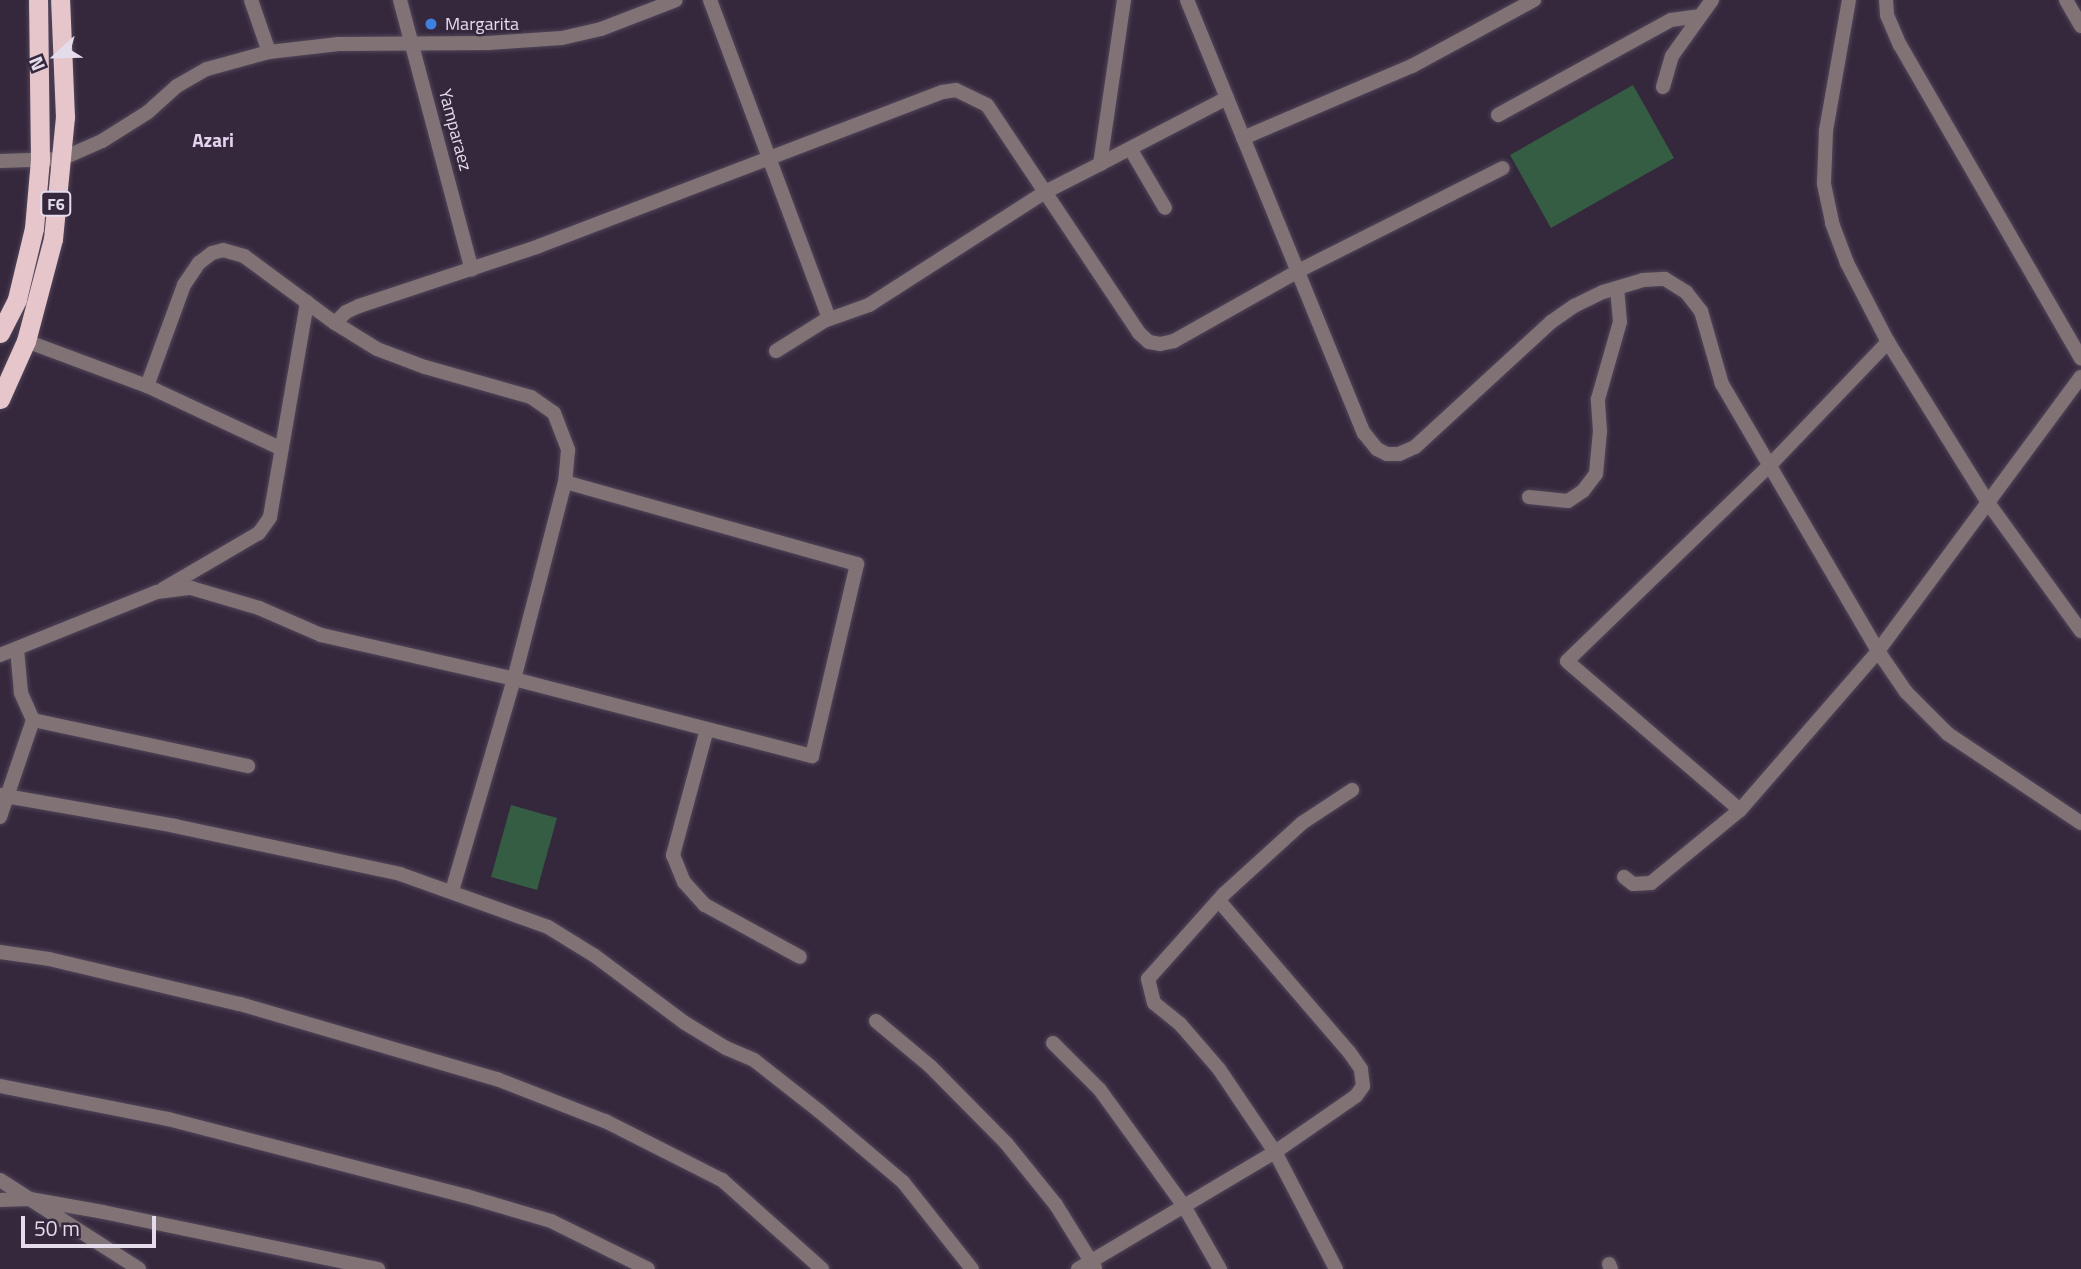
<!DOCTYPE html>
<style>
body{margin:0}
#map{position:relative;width:2081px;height:1269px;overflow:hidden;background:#35283d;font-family:"Titillium Web",sans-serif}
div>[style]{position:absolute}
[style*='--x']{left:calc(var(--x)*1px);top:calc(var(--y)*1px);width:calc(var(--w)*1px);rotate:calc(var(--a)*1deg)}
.green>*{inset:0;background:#345d43}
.roads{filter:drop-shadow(0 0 2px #514559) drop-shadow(0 0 2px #514559)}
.minor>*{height:14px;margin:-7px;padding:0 7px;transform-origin:7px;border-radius:7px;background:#817375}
.trunk>*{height:19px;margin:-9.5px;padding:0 9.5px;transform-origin:9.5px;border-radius:9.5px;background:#e6c6cb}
.dots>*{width:19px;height:19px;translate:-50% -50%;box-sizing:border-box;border:4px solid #35283d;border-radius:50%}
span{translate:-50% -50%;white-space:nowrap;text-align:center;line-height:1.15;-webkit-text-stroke:5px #35283d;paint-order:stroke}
.shield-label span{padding:2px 5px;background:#35283d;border:2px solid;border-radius:5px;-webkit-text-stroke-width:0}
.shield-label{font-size:16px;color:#e4dcea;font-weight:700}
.poi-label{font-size:18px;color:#e4dcea}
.left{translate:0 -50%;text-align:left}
.street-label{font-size:18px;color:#e4dcea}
.neighbourhood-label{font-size:19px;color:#e3d3ee;font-weight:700}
.north{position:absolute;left:21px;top:21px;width:70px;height:70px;-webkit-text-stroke:5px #35283d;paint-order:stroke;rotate:248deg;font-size:19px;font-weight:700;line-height:28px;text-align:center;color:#e4dcea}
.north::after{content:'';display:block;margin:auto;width:24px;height:32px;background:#e4dcea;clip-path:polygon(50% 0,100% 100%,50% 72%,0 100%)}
.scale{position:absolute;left:21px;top:1216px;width:135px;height:32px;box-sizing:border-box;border:4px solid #e4dcea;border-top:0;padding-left:9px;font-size:21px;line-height:24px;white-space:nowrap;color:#e4dcea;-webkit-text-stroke:5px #35283d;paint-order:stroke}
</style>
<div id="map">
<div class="green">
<div style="clip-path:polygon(1633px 85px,1674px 158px,1551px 228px,1510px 155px)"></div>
<div style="clip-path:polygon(511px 805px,557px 818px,537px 890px,491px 877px)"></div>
</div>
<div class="roads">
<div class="minor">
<div style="--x:251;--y:0;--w:55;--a:70.9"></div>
<div style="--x:400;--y:0;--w:279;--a:75.1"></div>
<div style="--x:710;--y:0;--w:340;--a:69.5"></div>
<div style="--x:1124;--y:0;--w:166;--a:98.3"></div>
<div style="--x:1100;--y:164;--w:143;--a:-27.5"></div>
<div style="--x:1187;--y:0;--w:468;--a:67.8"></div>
<div style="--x:1364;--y:433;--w:21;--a:51"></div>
<div style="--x:1377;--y:449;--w:11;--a:27"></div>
<div style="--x:1387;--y:454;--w:12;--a:0"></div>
<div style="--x:1399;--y:454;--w:17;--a:-24"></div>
<div style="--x:1415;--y:447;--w:185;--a:-42.6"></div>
<div style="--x:1551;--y:322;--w:28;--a:-35"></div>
<div style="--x:1574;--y:306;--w:32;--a:-26"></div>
<div style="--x:1603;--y:292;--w:42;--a:-16.7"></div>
<div style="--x:1643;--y:280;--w:22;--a:-3"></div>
<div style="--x:1665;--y:279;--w:25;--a:32"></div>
<div style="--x:1686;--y:292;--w:24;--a:52"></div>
<div style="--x:1701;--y:311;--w:76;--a:74"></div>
<div style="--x:1722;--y:384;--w:309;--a:59.7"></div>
<div style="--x:1878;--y:651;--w:50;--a:55.7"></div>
<div style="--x:1906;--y:692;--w:59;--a:45"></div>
<div style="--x:1948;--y:734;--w:160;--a:33.8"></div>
<div style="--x:1849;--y:0;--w:133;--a:100"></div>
<div style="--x:1826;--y:131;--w:53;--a:92.2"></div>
<div style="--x:1824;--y:184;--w:40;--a:78"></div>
<div style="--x:1832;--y:223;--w:43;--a:69.4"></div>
<div style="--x:1847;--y:263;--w:89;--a:62.6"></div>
<div style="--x:1888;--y:342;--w:191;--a:58.1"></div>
<div style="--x:1989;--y:504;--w:157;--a:54.1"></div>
<div style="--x:1886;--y:0;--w:15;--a:86"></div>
<div style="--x:1887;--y:15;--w:33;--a:67"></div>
<div style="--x:1900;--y:45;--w:362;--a:60"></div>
<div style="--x:2066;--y:0;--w:30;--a:60"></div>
<div style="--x:1663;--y:87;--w:32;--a:-74"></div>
<div style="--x:1672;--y:56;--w:69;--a:-54.5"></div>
<div style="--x:1498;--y:115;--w:197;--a:-28.8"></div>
<div style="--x:1671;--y:20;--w:28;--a:-8"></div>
<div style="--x:1243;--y:138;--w:184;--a:-23.1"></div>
<div style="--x:1412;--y:66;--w:139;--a:-28.4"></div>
<div style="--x:1131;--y:150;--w:67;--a:59.6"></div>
<div style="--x:0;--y:161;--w:61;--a:-1.9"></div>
<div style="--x:61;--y:159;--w:45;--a:-23.7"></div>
<div style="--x:102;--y:141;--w:54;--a:-32.2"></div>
<div style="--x:148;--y:112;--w:39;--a:-42"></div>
<div style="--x:177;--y:86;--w:34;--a:-30"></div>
<div style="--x:207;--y:69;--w:64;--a:-15.3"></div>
<div style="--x:269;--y:52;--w:70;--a:-6.5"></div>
<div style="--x:339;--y:44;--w:149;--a:-0.4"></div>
<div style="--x:488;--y:43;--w:74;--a:-3.9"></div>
<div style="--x:562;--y:38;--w:40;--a:-13"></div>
<div style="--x:601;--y:29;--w:80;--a:-21.1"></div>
<div style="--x:335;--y:323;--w:16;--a:-45"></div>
<div style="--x:346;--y:312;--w:14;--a:-25"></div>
<div style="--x:359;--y:306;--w:190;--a:-18.4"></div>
<div style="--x:539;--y:246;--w:432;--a:-20.9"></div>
<div style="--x:943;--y:92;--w:13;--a:-9"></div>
<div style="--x:956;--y:90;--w:34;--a:26"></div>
<div style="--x:987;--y:105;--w:274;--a:56.3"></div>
<div style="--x:1139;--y:333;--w:13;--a:42"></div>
<div style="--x:1149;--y:342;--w:11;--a:10"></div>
<div style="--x:1160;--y:344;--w:14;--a:-12"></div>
<div style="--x:1174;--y:341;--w:142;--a:-29.4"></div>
<div style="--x:1298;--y:271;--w:229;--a:-26.7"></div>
<div style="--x:26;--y:341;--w:129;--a:20.4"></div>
<div style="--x:147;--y:386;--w:147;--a:25"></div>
<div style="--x:776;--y:351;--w:57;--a:-32"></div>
<div style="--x:824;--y:321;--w:48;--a:-19.6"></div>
<div style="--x:869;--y:305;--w:209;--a:-32.7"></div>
<div style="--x:1045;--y:192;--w:62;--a:-27"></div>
<div style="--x:147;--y:386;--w:108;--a:-69.9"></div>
<div style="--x:184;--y:285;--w:27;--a:-56"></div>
<div style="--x:199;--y:263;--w:16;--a:-38"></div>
<div style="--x:212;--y:253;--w:11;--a:-15"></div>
<div style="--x:223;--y:250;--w:22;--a:16"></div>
<div style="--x:244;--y:256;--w:113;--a:36.4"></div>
<div style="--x:335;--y:323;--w:49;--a:31.8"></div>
<div style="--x:377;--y:349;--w:51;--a:20.6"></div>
<div style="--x:425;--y:367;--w:110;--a:15.8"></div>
<div style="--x:531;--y:397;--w:28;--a:35"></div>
<div style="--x:554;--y:413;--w:40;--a:69"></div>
<div style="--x:568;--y:450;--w:32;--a:95"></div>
<div style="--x:565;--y:482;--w:203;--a:104.5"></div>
<div style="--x:514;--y:679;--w:221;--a:106.3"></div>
<div style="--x:1529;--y:497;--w:39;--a:6"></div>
<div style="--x:1568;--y:501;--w:18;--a:-34"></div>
<div style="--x:1583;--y:491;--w:21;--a:-53"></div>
<div style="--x:1596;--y:474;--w:43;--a:-84.7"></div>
<div style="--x:1600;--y:431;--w:32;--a:-94"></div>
<div style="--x:1598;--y:399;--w:80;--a:-74.1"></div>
<div style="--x:1620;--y:322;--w:34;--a:-95"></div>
<div style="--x:163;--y:589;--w:111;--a:-30.3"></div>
<div style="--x:259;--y:533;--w:19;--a:-55"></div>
<div style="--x:270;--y:517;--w:218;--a:-80.2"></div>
<div style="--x:0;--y:655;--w:169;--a:-21.9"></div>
<div style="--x:157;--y:592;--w:34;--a:-7"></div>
<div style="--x:191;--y:588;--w:71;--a:16.4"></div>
<div style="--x:259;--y:608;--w:68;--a:23.5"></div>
<div style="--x:321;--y:635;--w:198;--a:12.8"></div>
<div style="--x:514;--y:679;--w:308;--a:14.5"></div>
<div style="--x:812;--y:756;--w:197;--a:-76.8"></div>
<div style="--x:857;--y:564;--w:303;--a:-164.3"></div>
<div style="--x:33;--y:720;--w:220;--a:12.1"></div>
<div style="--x:707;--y:729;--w:131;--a:105.1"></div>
<div style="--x:673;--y:855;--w:29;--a:68"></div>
<div style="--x:684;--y:882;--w:31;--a:48"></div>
<div style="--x:705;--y:905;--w:108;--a:28.7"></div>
<div style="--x:0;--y:795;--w:178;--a:10"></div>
<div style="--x:175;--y:826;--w:230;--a:12"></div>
<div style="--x:400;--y:874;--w:157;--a:19.7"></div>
<div style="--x:548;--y:927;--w:55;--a:31.7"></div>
<div style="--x:595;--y:956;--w:112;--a:36.7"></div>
<div style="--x:685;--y:1023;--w:48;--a:31.4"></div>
<div style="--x:726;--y:1048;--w:30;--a:23"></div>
<div style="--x:754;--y:1060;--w:83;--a:38.1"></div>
<div style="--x:819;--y:1111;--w:110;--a:40.2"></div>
<div style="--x:903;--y:1182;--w:111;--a:51.6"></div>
<div style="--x:1740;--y:810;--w:228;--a:-139.3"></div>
<div style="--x:1567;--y:661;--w:281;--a:-44"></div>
<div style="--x:1769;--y:466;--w:172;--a:-46.2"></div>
<div style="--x:0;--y:817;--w:102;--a:-71.2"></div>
<div style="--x:33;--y:720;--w:30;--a:-114"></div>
<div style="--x:21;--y:693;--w:44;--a:-95.2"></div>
<div style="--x:1624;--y:877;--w:11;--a:38"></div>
<div style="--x:1633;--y:884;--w:18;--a:-3"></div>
<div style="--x:1651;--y:883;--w:115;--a:-39.4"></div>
<div style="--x:1740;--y:810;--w:211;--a:-49"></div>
<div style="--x:1878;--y:651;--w:341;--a:-53.5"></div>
<div style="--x:0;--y:952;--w:49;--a:8.1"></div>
<div style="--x:49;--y:959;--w:196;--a:13.3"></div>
<div style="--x:240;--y:1004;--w:268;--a:16.3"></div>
<div style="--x:497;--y:1079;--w:116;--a:21.3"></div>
<div style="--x:605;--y:1121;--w:131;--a:26.8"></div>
<div style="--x:722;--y:1180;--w:134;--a:41.7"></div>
<div style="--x:876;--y:1021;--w:70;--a:39.8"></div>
<div style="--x:930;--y:1066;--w:108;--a:45.4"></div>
<div style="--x:1006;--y:1143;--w:80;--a:51.1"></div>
<div style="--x:1056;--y:1205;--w:74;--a:58.2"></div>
<div style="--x:1053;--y:1043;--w:66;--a:45"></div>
<div style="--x:1100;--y:1090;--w:143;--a:54.1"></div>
<div style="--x:1184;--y:1206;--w:73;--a:60.3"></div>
<div style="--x:0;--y:1086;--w:171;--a:11.1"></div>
<div style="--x:168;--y:1119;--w:308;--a:14.5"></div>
<div style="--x:466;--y:1196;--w:89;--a:16.4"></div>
<div style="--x:551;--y:1221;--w:108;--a:26.3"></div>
<div style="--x:0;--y:1180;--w:165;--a:32.6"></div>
<div style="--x:0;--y:1200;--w:30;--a:-2"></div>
<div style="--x:30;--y:1199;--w:74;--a:10.1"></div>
<div style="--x:103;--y:1212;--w:281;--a:11.7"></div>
<div style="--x:1609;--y:1264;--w:5;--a:68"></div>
<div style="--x:1078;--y:1269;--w:229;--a:-30.7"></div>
<div style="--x:1275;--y:1152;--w:98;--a:-34.7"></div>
<div style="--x:1356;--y:1096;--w:12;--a:-55"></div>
<div style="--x:1363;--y:1086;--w:17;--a:-97"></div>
<div style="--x:1361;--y:1069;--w:21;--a:-125"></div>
<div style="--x:1349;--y:1052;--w:199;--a:-130.7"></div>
<div style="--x:1336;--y:1269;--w:132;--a:-117.5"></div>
<div style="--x:1275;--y:1152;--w:100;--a:-124"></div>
<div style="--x:1219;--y:1069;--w:60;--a:-130.9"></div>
<div style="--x:1180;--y:1024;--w:33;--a:-141"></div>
<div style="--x:1154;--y:1003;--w:25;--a:-104"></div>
<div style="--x:1148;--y:979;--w:114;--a:-48.2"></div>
<div style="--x:1224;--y:894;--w:105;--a:-42.3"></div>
<div style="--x:1302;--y:823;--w:60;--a:-33.4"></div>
</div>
<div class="trunk">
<div style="--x:0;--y:333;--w:38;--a:-63"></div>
<div style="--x:17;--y:299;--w:73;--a:-76.5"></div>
<div style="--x:34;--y:228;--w:68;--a:-85"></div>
<div style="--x:40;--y:160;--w:160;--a:-90.7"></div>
<div style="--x:0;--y:399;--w:64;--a:-65.9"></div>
<div style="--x:26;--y:341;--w:106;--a:-75.2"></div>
<div style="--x:53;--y:239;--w:123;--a:-84.4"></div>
<div style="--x:65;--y:117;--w:117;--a:-92.4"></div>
</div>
</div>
<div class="dots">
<div style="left:431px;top:24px;background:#3f7fe0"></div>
</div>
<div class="shield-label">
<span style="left:56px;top:204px">F6</span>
</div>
<div class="poi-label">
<span class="left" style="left:445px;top:24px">Margarita</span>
</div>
<div class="street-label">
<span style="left:455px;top:130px;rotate:75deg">Yamparaez</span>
</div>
<div class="neighbourhood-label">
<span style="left:213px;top:140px">Azari</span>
</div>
<div class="north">N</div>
<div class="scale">50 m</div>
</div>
